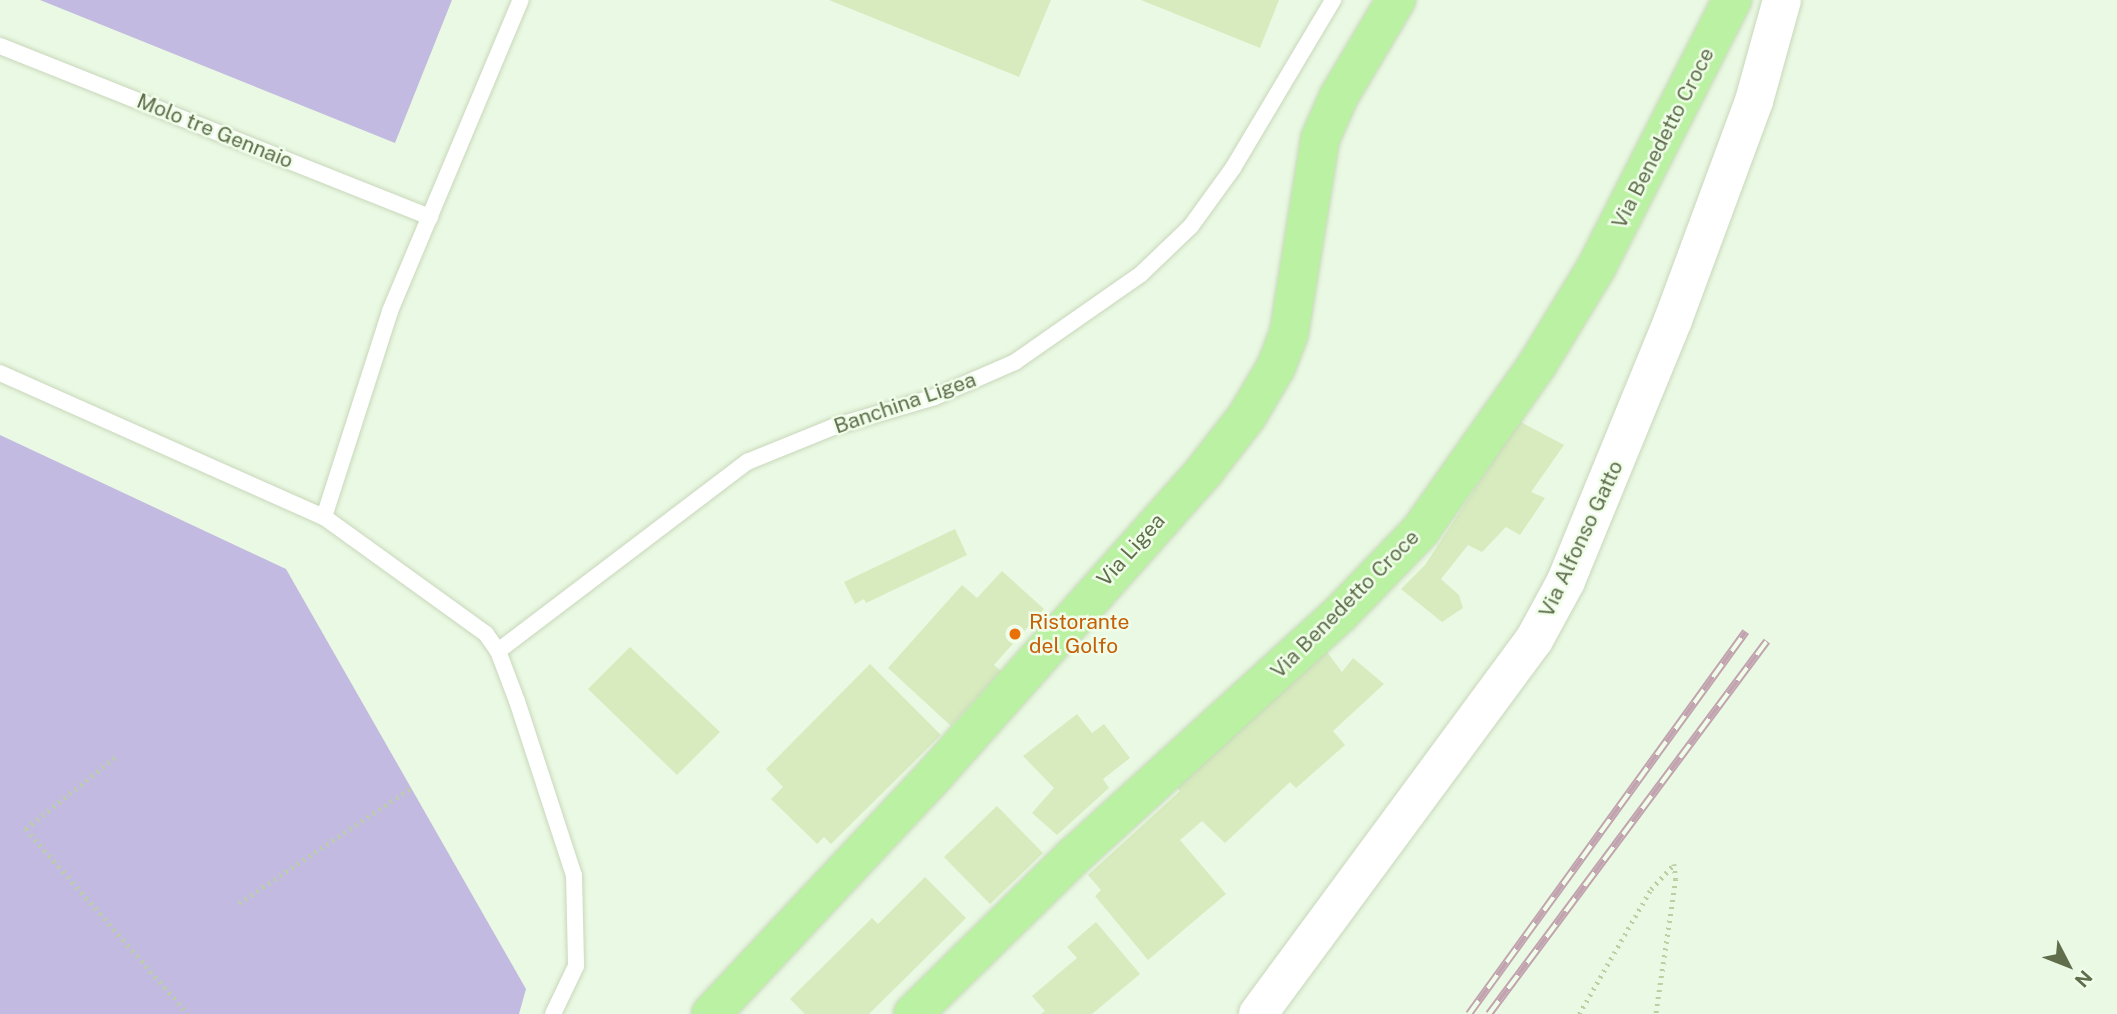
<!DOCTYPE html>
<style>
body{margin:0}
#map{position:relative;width:2117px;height:1014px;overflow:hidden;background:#eaf9e3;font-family:"Public Sans",sans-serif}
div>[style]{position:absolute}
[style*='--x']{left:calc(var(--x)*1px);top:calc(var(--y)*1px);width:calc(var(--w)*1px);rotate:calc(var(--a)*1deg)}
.water>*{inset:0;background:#c2bae0}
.building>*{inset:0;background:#d7ebbe}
.path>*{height:4.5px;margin-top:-2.25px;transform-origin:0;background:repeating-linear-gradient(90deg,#bbd0a2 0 2px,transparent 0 7px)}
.roads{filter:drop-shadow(0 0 2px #c8d7bb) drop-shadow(0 0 2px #c8d7bb)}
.service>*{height:16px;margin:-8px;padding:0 8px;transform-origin:8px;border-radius:8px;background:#fff}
.secondary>*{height:38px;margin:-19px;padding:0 19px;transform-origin:19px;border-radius:19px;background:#fff}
.primary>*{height:38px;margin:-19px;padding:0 19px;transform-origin:19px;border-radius:19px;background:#bbf1a2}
.rail>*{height:8px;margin-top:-4px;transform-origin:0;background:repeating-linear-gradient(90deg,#effde9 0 16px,#c1a4af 0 32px);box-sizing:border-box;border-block:2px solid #c1a4af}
.dots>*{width:19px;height:19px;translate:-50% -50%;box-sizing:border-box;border:4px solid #effde9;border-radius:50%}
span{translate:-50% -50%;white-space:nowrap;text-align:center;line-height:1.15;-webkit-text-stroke:5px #effde9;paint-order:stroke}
.street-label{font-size:21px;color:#606e4c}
.food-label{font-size:21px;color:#c56008}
.left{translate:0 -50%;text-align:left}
.north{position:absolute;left:2033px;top:930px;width:70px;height:70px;-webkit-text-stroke:5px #effde9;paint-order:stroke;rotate:132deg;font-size:19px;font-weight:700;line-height:28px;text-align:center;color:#606e4c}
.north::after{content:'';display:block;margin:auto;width:24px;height:32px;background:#606e4c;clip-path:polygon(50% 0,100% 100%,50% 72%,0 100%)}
</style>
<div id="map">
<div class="water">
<div style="clip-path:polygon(40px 0,452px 0,395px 143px)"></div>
<div style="clip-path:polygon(0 435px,286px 569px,526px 989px,519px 1014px,0 1014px)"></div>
</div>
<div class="building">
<div style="clip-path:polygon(829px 0,1051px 0,1019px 77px)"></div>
<div style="clip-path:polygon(1141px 0,1279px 0,1260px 48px)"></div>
<div style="clip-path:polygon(1519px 421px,1564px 445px,1531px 492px,1545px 498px,1520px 535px,1506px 527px,1482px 552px,1468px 545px,1441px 579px,1459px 595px,1463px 608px,1442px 622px,1401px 589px,1425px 565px)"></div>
<div style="clip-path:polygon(955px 529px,967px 555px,866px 603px,864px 599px,855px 604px,844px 582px)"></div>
<div style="clip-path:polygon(1002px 571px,1044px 609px,994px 665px,1001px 671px,951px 726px,888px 668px,962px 585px,977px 598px)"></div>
<div style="clip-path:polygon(630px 647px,720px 732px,677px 775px,588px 689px)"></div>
<div style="clip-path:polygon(1324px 648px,1342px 672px,1353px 658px,1384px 684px,1333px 731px,1345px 745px,1296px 788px,1290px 782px,1225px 843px,1202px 821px,1180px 840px,1226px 894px,1148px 960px,1095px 896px,1101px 890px,1088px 875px,1180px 791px,1174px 784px)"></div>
<div style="clip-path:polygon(870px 664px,941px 735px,831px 844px,824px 837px,817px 844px,771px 799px,783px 787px,766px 769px)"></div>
<div style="clip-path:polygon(1077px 714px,1092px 733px,1104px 724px,1130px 758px,1103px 779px,1109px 788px,1057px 835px,1032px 813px,1054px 788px,1023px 756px)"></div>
<div style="clip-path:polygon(997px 806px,1043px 853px,990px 904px,944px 857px)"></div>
<div style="clip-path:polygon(925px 877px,966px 918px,869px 1014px,805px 1014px,790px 999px,872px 918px,878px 924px)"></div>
<div style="clip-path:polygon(1096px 922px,1140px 974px,1092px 1014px,1041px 1014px,1045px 1011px,1032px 996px,1077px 958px,1067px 947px)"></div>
</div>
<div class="path">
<div style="--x:115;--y:758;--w:114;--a:141.4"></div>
<div style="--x:26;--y:829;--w:246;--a:48.8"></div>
<div style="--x:239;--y:903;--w:207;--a:-33.8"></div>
<div style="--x:1579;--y:1014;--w:144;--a:-60.1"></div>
<div style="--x:1651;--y:889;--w:34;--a:-47"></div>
<div style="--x:1674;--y:864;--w:15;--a:82"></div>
<div style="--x:1676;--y:879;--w:136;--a:98.4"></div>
</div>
<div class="roads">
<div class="service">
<div style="--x:0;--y:46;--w:463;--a:21.7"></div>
<div style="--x:0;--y:373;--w:355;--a:24"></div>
<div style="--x:324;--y:517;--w:200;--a:35.8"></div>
<div style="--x:486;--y:634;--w:21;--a:55"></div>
<div style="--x:498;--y:651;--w:53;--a:69.2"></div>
<div style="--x:517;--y:701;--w:183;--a:71.9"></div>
<div style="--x:574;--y:875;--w:91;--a:88.7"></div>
<div style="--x:576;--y:966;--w:53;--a:115.6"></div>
<div style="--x:324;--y:517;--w:216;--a:-72.2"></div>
<div style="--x:390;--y:311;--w:337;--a:-67.2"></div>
<div style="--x:498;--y:651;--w:313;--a:-37.2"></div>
<div style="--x:747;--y:462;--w:93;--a:-22.1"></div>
<div style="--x:833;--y:427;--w:106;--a:-16.4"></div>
<div style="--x:935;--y:397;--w:87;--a:-23.6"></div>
<div style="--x:1015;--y:362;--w:154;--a:-34.9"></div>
<div style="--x:1141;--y:274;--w:69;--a:-43.8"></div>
<div style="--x:1191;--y:226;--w:72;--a:-54.1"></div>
<div style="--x:1233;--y:168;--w:196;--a:-59.2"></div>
</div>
<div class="secondary">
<div style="--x:1258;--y:1014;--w:465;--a:-53.6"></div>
<div style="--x:1534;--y:640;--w:67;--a:-61.5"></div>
<div style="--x:1566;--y:581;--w:282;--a:-67.7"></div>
<div style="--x:1673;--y:320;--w:233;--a:-69.7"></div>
<div style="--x:1754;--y:101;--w:105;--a:-74.5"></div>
</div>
<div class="primary">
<div style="--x:711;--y:1014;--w:323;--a:-46.9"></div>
<div style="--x:932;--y:778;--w:412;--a:-48.4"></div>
<div style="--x:1205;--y:470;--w:68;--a:-52.1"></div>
<div style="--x:1247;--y:416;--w:57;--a:-59.4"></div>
<div style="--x:1276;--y:367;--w:36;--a:-69"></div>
<div style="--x:1289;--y:333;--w:196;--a:-80.9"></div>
<div style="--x:1320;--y:139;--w:47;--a:-66.2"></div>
<div style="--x:1339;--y:96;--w:112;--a:-59.3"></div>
<div style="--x:913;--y:1014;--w:227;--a:-44.5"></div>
<div style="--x:1075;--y:855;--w:357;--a:-42.3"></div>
<div style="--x:1339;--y:615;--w:118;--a:-46"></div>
<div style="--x:1421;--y:530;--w:202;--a:-54.9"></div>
<div style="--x:1537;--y:365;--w:114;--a:-58.7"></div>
<div style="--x:1596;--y:268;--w:301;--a:-63.1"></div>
</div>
</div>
<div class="rail">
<div style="--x:1469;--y:1014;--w:472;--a:-54.1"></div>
<div style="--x:1489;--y:1014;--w:465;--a:-53.3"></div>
</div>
<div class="dots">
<div style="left:1015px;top:634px;background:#e8710a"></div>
</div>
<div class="street-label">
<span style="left:215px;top:131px;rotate:22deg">Molo tre Gennaio</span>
<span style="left:1663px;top:138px;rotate:-63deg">Via Benedetto Croce</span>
<span style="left:905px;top:403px;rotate:-19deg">Banchina Ligea</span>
<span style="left:1581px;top:539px;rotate:-65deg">Via Alfonso Gatto</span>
<span style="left:1131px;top:550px;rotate:-48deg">Via Ligea</span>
<span style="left:1345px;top:604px;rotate:-45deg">Via Benedetto Croce</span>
</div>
<div class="food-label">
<span class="left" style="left:1029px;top:634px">Ristorante<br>del Golfo</span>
</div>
<div class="north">N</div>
</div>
